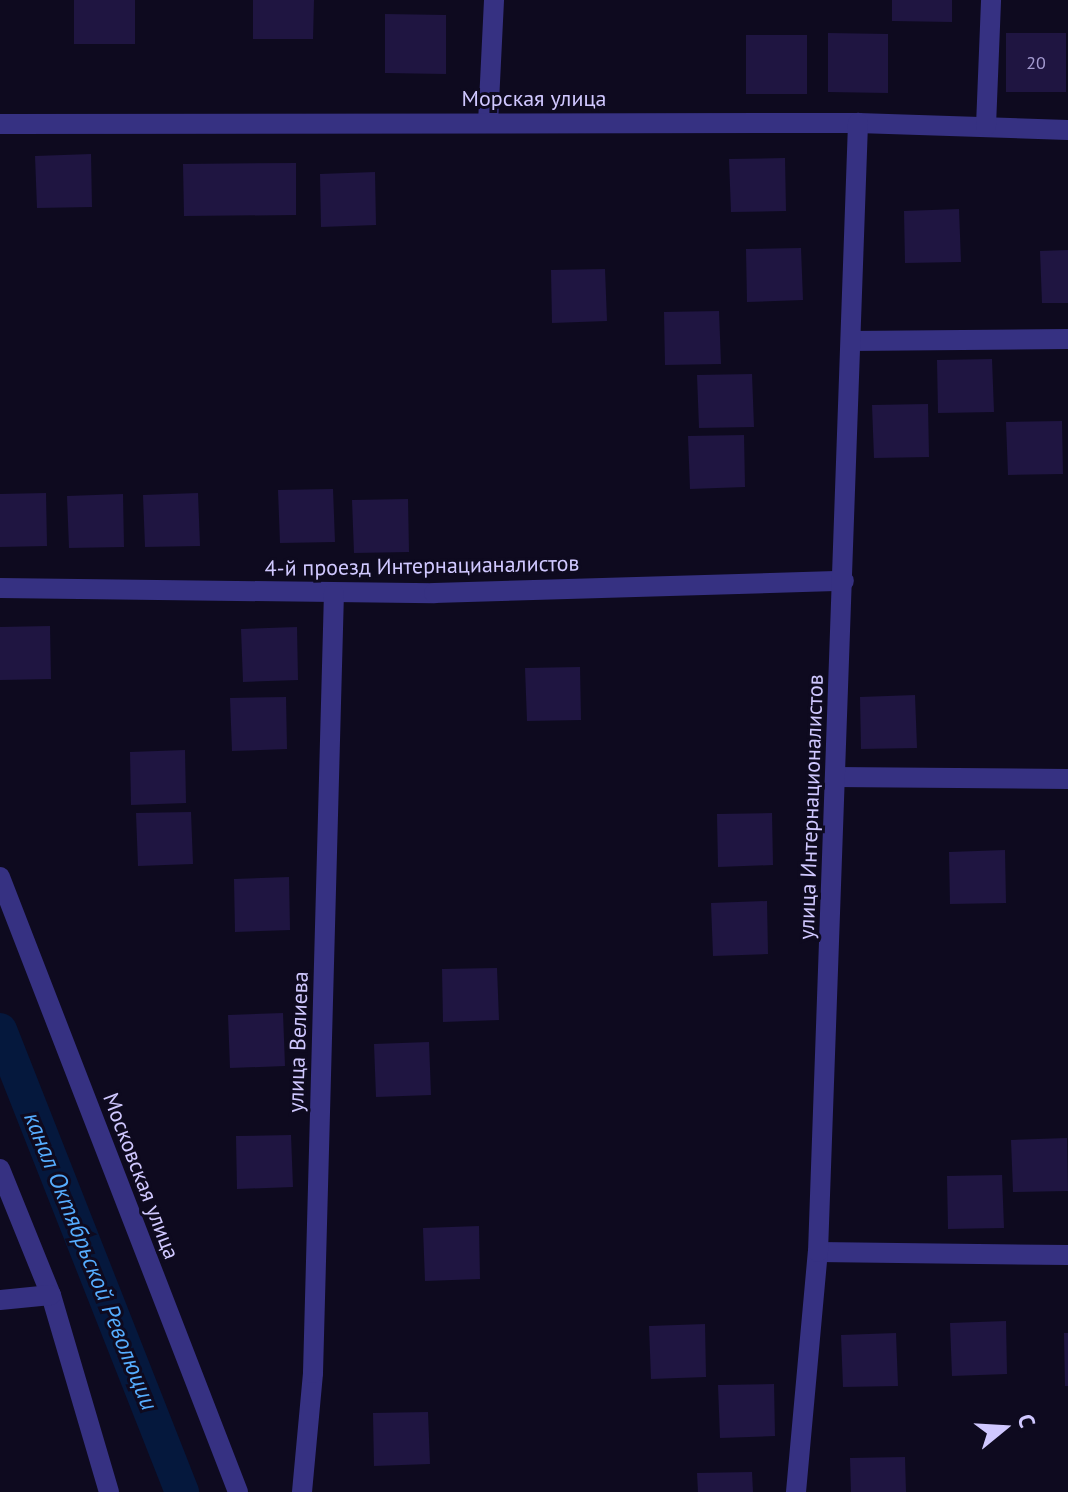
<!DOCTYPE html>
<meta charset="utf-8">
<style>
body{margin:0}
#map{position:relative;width:1068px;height:1492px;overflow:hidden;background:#0e0a1f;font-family:"PT Sans",sans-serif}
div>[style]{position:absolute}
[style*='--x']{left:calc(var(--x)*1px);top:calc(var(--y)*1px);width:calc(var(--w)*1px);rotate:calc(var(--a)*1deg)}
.canal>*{height:34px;margin:-17px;padding:0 17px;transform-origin:17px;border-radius:17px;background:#05183d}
.building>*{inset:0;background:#1f1541}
.street>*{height:20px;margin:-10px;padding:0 10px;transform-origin:10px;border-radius:10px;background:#363182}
span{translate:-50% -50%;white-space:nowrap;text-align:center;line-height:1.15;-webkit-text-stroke:6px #0e0a1f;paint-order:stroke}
.number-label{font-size:18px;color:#a49bd0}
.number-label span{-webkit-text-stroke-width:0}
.street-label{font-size:22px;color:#d0c8ff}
.water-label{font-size:24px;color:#56adff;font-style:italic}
.north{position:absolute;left:964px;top:1388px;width:80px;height:80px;-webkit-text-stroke:6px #0e0a1f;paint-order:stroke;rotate:72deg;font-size:22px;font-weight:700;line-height:32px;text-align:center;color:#d0c8ff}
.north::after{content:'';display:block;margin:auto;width:28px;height:36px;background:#d0c8ff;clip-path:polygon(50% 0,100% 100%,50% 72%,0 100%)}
</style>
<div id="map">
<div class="canal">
<div style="--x:0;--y:1030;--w:497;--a:68.5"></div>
</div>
<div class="building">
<div style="clip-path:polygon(74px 0,135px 0,135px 44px,74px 44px)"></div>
<div style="clip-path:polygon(253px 0,314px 0,313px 39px,253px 39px)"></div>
<div style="clip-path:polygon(892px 0,952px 0,952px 22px,892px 21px)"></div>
<div style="clip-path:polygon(385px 14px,446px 15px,446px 74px,385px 73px)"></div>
<div style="clip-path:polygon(828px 33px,888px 34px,888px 93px,828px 92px)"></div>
<div style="clip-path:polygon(1006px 33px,1066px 33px,1066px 92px,1006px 92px)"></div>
<div style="clip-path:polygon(746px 35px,807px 35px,807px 94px,746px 94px)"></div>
<div style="clip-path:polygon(91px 154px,92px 207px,37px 208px,35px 156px)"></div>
<div style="clip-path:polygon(785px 158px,786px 211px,731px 212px,729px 159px)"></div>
<div style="clip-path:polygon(296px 163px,296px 215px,184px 216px,183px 164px)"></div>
<div style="clip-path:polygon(375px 172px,376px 225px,321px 227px,320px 174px)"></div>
<div style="clip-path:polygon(959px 209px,961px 262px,905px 263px,904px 211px)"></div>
<div style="clip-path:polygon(801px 248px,803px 300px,747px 302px,746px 249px)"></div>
<div style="clip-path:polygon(1068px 250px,1068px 303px,1042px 303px,1040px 251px)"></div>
<div style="clip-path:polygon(605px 269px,607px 321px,552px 323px,551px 270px)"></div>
<div style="clip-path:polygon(719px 311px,721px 364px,665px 365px,664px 312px)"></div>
<div style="clip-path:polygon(992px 359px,994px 412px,938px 413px,937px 360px)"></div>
<div style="clip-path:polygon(752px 374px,754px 427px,699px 428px,697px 375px)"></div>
<div style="clip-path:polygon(928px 404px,929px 457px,874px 458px,872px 405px)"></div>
<div style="clip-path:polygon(1062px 421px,1063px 474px,1008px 475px,1006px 422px)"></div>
<div style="clip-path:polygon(744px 435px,745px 487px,690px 489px,688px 436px)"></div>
<div style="clip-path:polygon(333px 489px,335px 542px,280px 543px,278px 490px)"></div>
<div style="clip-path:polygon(46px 493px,47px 546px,0 547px,0 494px)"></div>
<div style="clip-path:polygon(198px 493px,200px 546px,145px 547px,143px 495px)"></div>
<div style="clip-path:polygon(123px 494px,124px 547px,69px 548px,67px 496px)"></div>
<div style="clip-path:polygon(408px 499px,409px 552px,354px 553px,352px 500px)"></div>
<div style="clip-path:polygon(50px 626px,51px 679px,0 680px,0 627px)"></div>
<div style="clip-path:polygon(297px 627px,298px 680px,243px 682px,241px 629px)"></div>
<div style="clip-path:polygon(580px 667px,581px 720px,527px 721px,525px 668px)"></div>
<div style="clip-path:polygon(915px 695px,917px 748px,861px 749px,860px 697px)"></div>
<div style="clip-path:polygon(286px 697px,287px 749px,232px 751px,230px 698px)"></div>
<div style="clip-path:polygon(185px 750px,186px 803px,131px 805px,130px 752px)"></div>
<div style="clip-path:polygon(191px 812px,193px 864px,138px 866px,136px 813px)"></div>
<div style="clip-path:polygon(772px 813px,773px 865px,718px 867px,717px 814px)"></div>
<div style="clip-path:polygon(1005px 850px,1006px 903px,950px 904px,949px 852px)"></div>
<div style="clip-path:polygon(289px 877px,290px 930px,235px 932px,234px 879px)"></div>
<div style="clip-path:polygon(767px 901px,768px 954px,713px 956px,711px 903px)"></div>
<div style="clip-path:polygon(497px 968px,499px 1020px,443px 1022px,442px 969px)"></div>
<div style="clip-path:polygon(283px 1013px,285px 1066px,230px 1068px,228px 1015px)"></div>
<div style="clip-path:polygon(429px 1042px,431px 1095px,376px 1097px,374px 1044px)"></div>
<div style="clip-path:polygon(291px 1135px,293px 1187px,237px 1189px,236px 1136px)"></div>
<div style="clip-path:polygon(1067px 1138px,1068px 1191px,1013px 1192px,1011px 1140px)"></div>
<div style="clip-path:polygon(1002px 1175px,1004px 1228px,948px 1229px,947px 1176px)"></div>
<div style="clip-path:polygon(479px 1226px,480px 1279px,425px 1281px,423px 1228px)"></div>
<div style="clip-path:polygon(1006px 1321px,1007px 1374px,952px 1376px,950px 1323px)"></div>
<div style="clip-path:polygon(705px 1324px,706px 1377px,651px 1379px,649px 1326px)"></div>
<div style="clip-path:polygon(896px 1333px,898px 1386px,843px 1387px,841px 1335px)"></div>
<div style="clip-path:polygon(1064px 1333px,1068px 1333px,1068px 1386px,1065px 1386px)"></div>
<div style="clip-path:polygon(774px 1384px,775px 1436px,720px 1438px,718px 1385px)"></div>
<div style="clip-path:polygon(428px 1412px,430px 1464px,374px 1466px,373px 1413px)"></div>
<div style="clip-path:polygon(905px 1457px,906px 1492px,851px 1492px,850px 1458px)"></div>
<div style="clip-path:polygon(752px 1472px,753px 1492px,698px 1492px,697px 1473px)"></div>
</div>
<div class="street">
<div style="--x:488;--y:123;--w:123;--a:-87.2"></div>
<div style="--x:0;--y:124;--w:858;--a:-0.07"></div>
<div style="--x:858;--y:123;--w:210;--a:1.9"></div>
<div style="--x:986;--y:126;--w:126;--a:-87.7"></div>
<div style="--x:851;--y:341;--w:217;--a:-0.5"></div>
<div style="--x:0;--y:588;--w:434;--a:0.7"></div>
<div style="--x:434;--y:593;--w:410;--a:-1.7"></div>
<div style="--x:835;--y:777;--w:233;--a:0.5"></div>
<div style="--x:0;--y:877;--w:659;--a:68.84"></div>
<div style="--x:0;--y:1169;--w:136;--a:68"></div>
<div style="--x:51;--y:1295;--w:205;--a:73.6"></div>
<div style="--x:818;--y:1252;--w:250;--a:0.7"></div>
<div style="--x:0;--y:1300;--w:51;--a:-5.6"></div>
<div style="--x:302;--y:1492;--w:120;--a:-84.7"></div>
<div style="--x:313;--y:1373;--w:780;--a:-88.46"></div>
<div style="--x:796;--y:1492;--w:241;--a:-84.8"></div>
<div style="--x:818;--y:1252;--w:1130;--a:-87.97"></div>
</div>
<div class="number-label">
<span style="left:1036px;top:63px">20</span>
</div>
<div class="street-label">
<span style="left:534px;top:99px">Морская улица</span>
<span style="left:422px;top:566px;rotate:-1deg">4-й проезд Интернацианалистов</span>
<span style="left:811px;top:807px;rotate:-88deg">улица Интернационалистов</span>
<span style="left:298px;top:1042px;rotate:-88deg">улица Велиева</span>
<span style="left:141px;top:1176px;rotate:69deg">Московская улица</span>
</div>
<div class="water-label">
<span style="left:91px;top:1261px;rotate:68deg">канал Октябрьской Революции</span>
</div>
<div class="north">С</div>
</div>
